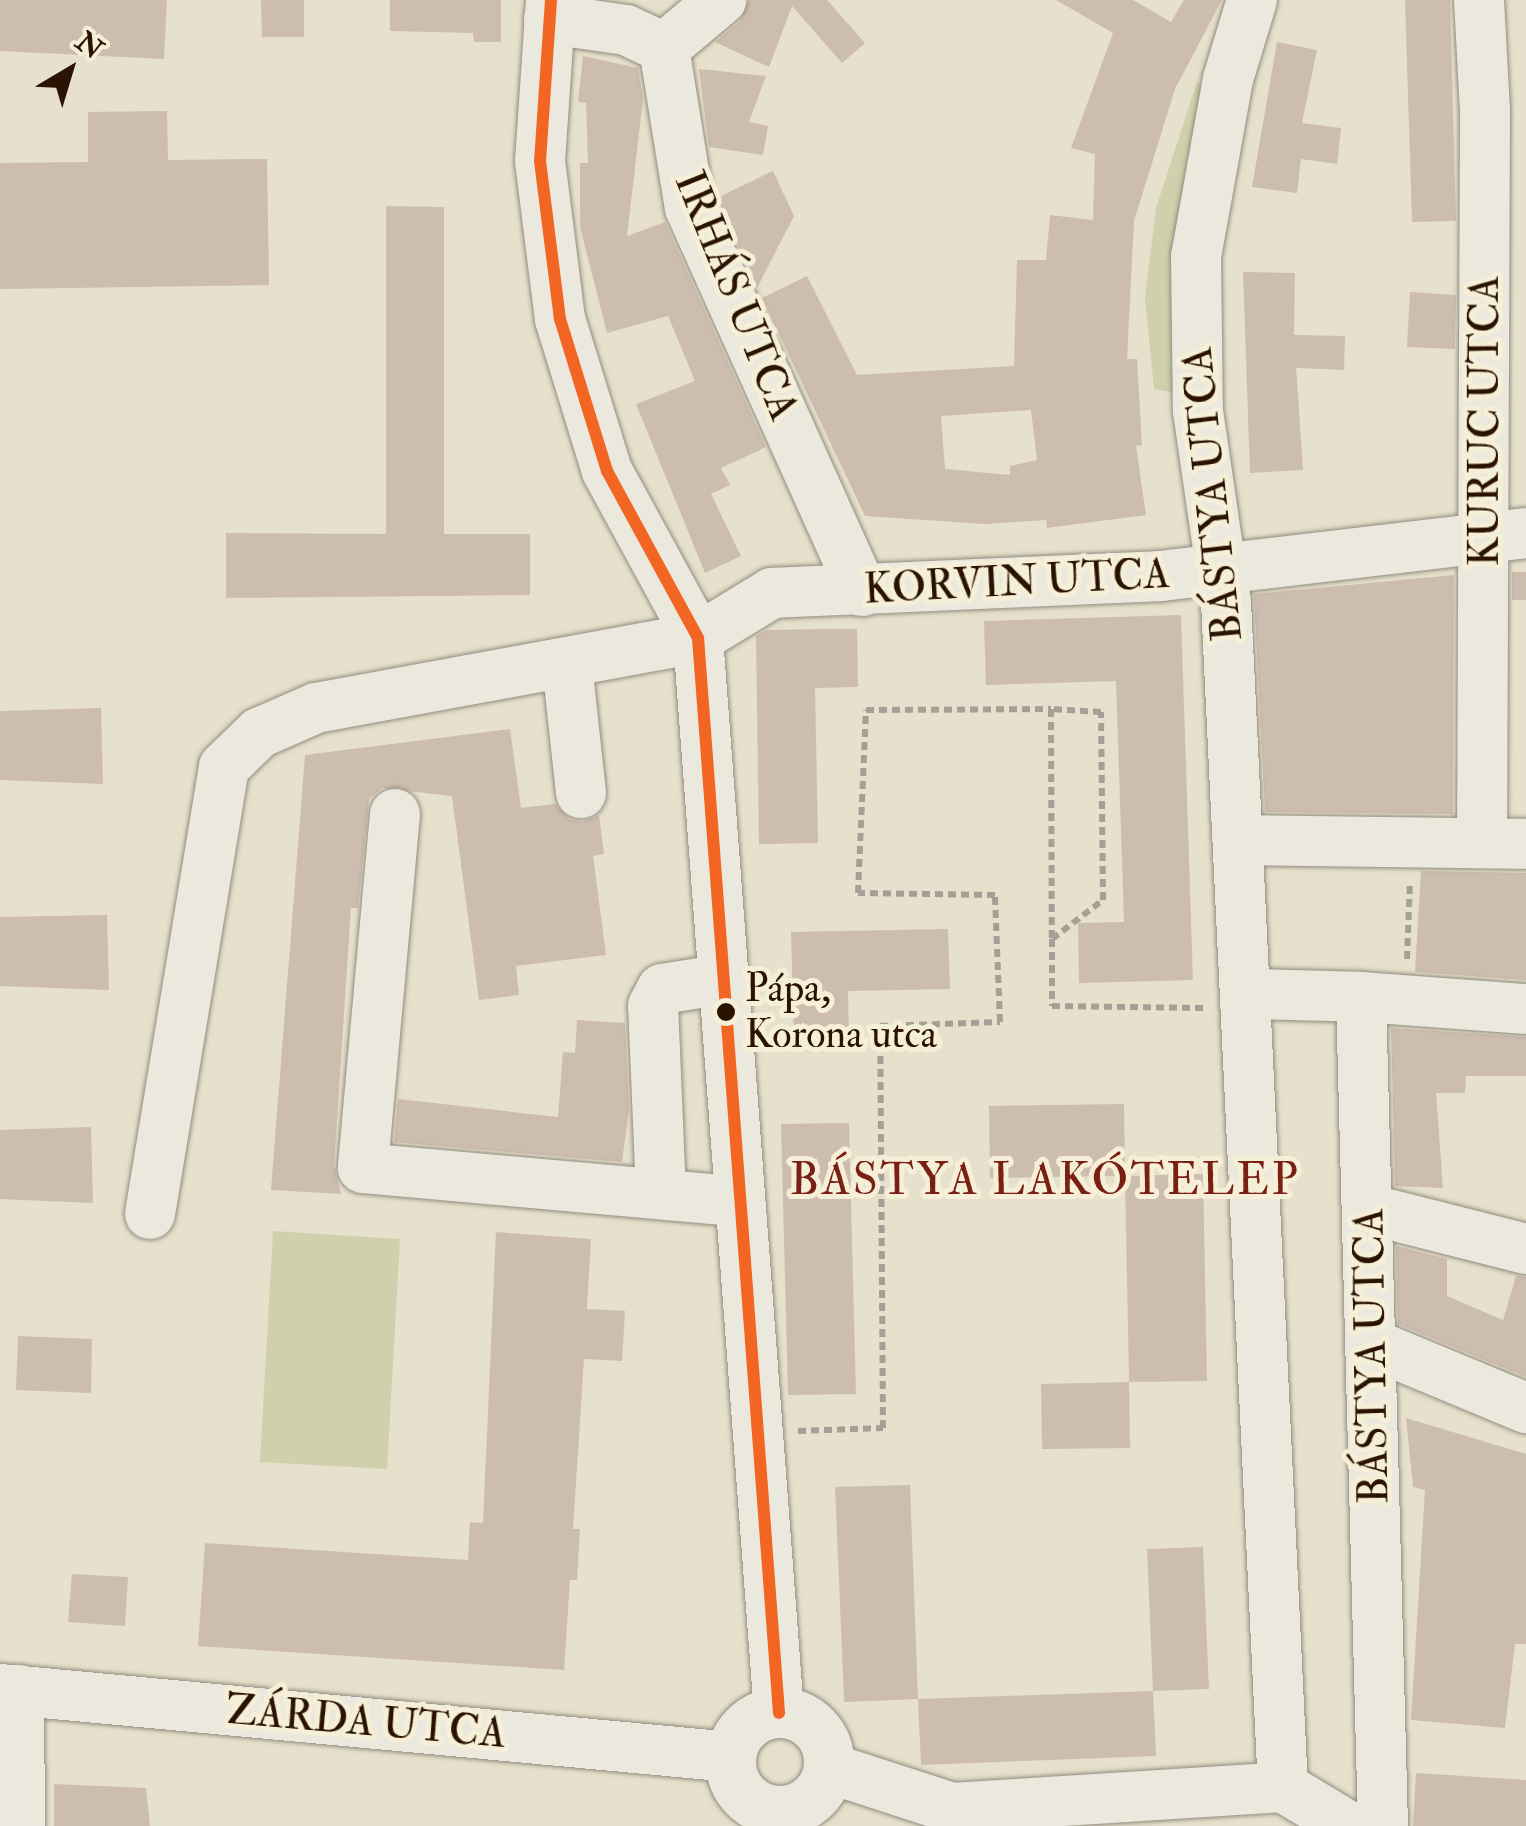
<!DOCTYPE html>
<meta charset="utf-8">
<style>
body{margin:0}
#map{position:relative;width:1526px;height:1826px;overflow:hidden;background:#e6e0cc;font-family:"IM FELL Double Pica",serif}
div>[style]{position:absolute}
[style*='--x']{left:calc(var(--x)*1px);top:calc(var(--y)*1px);width:calc(var(--w)*1px);rotate:calc(var(--a)*1deg)}
.green>*{inset:0;background:#ced1ac}
.building>*{inset:0;background:#cdbdaf}
.path>*{height:6px;margin-top:-3px;transform-origin:0;background:repeating-linear-gradient(90deg,#a59f96 0 8px,transparent 0 13px)}
.roads{filter:drop-shadow(0 0 2px #928c7f) drop-shadow(0 0 2px #928c7f)}
.minor>*{height:50px;margin:-25px;padding:0 25px;transform-origin:25px;border-radius:25px;background:#ebe8de}
.minor>.ring{margin:-25px;padding:0;box-sizing:content-box;background:none;border:50px solid #ebe8de;border-radius:50%}
.bus-1>*{height:12px;margin:-6px;padding:0 6px;transform-origin:6px;border-radius:6px;background:#f26522}
.dots>*{width:28px;height:28px;translate:-50% -50%;box-sizing:border-box;border:5px solid #f6efd7;border-radius:50%}
span{translate:-50% -50%;white-space:nowrap;text-align:center;line-height:1.15;-webkit-text-stroke:10px #f6efd7;paint-order:stroke}
.bus-label{font-size:40px;color:#2a1303}
.left{translate:0 -50%;text-align:left}
.street-label{font-size:42px;color:#2a1303}
.neighbourhood-label{font-size:45px;color:#7a1f14;letter-spacing:2.5px}
.north{position:absolute;left:20px;top:20px;width:100px;height:100px;-webkit-text-stroke:8px #f6efd7;paint-order:stroke;rotate:38deg;font-size:28px;font-weight:700;line-height:40px;text-align:center;color:#2a1303}
.north::after{content:'';display:block;margin:auto;width:35px;height:45px;background:#2a1303;clip-path:polygon(50% 0,100% 100%,50% 72%,0 100%)}
</style>
<div id="map">
<div class="green">
<div style="clip-path:polygon(1197px 82px,1209px 85px,1177px 393px,1154px 389px,1145px 298px,1156px 208px)"></div>
<div style="clip-path:polygon(273px 1231px,400px 1239px,387px 1469px,260px 1462px)"></div>
</div>
<div class="building">
<div style="clip-path:polygon(0 0,167px 0,164px 59px,0 51px)"></div>
<div style="clip-path:polygon(261px 0,304px 0,304px 37px,262px 37px)"></div>
<div style="clip-path:polygon(390px 0,501px 0,501px 42px,474px 42px,473px 33px,390px 31px)"></div>
<div style="clip-path:polygon(749px 0,827px 0,865px 43px,842px 63px,792px 6px,769px 67px,715px 42px,740px 21px)"></div>
<div style="clip-path:polygon(evenodd,1056px 0,1133px 0,1171px 22px,1184px 0,1222px 0,1175px 89px,1134px 221px,1127px 359px,1137px 359px,1142px 445px,1136px 446px,1146px 515px,1047px 528px,1046px 520px,985px 524px,865px 516px,762px 298px,807px 276px,857px 375px,1014px 366px,1017px 260px,1046px 260px,1050px 215px,1093px 220px,1095px 154px,1071px 148px,1113px 33px,1056px 0,1031px 410px,1037px 460px,1010px 466px,1010px 475px,945px 469px,941px 416px,1031px 410px)"></div>
<div style="clip-path:polygon(1405px 0,1450px 0,1456px 221px,1412px 222px)"></div>
<div style="clip-path:polygon(1277px 42px,1317px 50px,1302px 123px,1341px 128px,1337px 164px,1301px 159px,1297px 193px,1252px 187px)"></div>
<div style="clip-path:polygon(583px 56px,638px 68px,643px 99px,627px 236px,665px 222px,766px 447px,721px 468px,730px 485px,711px 494px,741px 556px,705px 573px,636px 404px,695px 381px,668px 316px,607px 333px,580px 227px,580px 163px,588px 163px,586px 103px,578px 102px)"></div>
<div style="clip-path:polygon(699px 69px,766px 76px,749px 122px,768px 126px,763px 155px,709px 147px)"></div>
<div style="clip-path:polygon(167px 111px,168px 160px,267px 159px,269px 285px,0 289px,0 163px,88px 162px,88px 112px)"></div>
<div style="clip-path:polygon(773px 171px,794px 216px,757px 288px,717px 198px)"></div>
<div style="clip-path:polygon(386px 206px,444px 207px,444px 534px,530px 534px,530px 595px,226px 598px,226px 533px,386px 534px)"></div>
<div style="clip-path:polygon(1243px 272px,1295px 273px,1294px 335px,1345px 336px,1344px 370px,1296px 368px,1303px 470px,1250px 473px)"></div>
<div style="clip-path:polygon(1410px 292px,1456px 295px,1455px 349px,1407px 347px)"></div>
<div style="clip-path:polygon(1512px 572px,1526px 572px,1526px 600px,1512px 600px)"></div>
<div style="clip-path:polygon(1454px 575px,1453px 814px,1265px 812px,1254px 594px)"></div>
<div style="clip-path:polygon(1181px 615px,1193px 980px,1079px 983px,1078px 923px,1124px 922px,1116px 681px,986px 685px,984px 621px)"></div>
<div style="clip-path:polygon(825px 629px,857px 629px,858px 687px,815px 688px,818px 843px,759px 844px,756px 636px,766px 630px)"></div>
<div style="clip-path:polygon(101px 708px,103px 784px,0 780px,0 711px)"></div>
<div style="clip-path:polygon(510px 729px,521px 808px,555px 804px,569px 819px,583px 822px,599px 815px,604px 854px,593px 856px,606px 955px,516px 966px,519px 995px,479px 1000px,452px 796px,382px 788px,369px 799px,358px 908px,351px 908px,334px 1165px,341px 1194px,271px 1190px,305px 755px)"></div>
<div style="clip-path:polygon(1421px 871px,1526px 873px,1526px 980px,1415px 972px)"></div>
<div style="clip-path:polygon(107px 915px,109px 990px,0 986px,0 917px)"></div>
<div style="clip-path:polygon(948px 929px,950px 989px,848px 991px,849px 1039px,794px 1040px,791px 932px)"></div>
<div style="clip-path:polygon(577px 1020px,625px 1023px,629px 1109px,622px 1162px,394px 1142px,398px 1099px,558px 1117px,563px 1052px,575px 1053px)"></div>
<div style="clip-path:polygon(1391px 1028px,1526px 1037px,1526px 1076px,1466px 1076px,1465px 1093px,1436px 1093px,1443px 1188px,1395px 1186px)"></div>
<div style="clip-path:polygon(1124px 1104px,1125px 1176px,990px 1178px,989px 1106px)"></div>
<div style="clip-path:polygon(849px 1123px,856px 1394px,788px 1395px,781px 1124px)"></div>
<div style="clip-path:polygon(91px 1127px,93px 1203px,0 1199px,0 1130px)"></div>
<div style="clip-path:polygon(1203px 1174px,1207px 1381px,1129px 1382px,1125px 1176px)"></div>
<div style="clip-path:polygon(496px 1232px,591px 1239px,587px 1309px,625px 1311px,622px 1361px,584px 1359px,573px 1529px,580px 1529px,577px 1580px,570px 1580px,564px 1670px,198px 1646px,205px 1543px,468px 1560px,470px 1522px,483px 1523px)"></div>
<div style="clip-path:polygon(1396px 1246px,1447px 1259px,1447px 1296px,1503px 1320px,1516px 1276px,1526px 1277px,1526px 1377px,1398px 1324px)"></div>
<div style="clip-path:polygon(18px 1336px,92px 1339px,91px 1393px,16px 1390px)"></div>
<div style="clip-path:polygon(1129px 1382px,1130px 1448px,1042px 1449px,1041px 1384px)"></div>
<div style="clip-path:polygon(1406px 1418px,1526px 1454px,1526px 1644px,1515px 1644px,1505px 1728px,1411px 1720px,1425px 1490px,1413px 1487px)"></div>
<div style="clip-path:polygon(910px 1485px,918px 1699px,844px 1702px,835px 1487px)"></div>
<div style="clip-path:polygon(1203px 1547px,1209px 1689px,1153px 1691px,1147px 1549px)"></div>
<div style="clip-path:polygon(72px 1574px,128px 1577px,125px 1626px,68px 1622px)"></div>
<div style="clip-path:polygon(1153px 1691px,1156px 1756px,921px 1765px,918px 1699px)"></div>
<div style="clip-path:polygon(1416px 1773px,1526px 1780px,1526px 1826px,1413px 1826px)"></div>
<div style="clip-path:polygon(54px 1784px,146px 1788px,150px 1826px,54px 1826px)"></div>
</div>
<div class="path">
<div style="--x:1052;--y:939;--w:64;--a:-37.4"></div>
<div style="--x:1103;--y:900;--w:188;--a:-90.6"></div>
<div style="--x:1101;--y:712;--w:50;--a:-176.6"></div>
<div style="--x:1051;--y:709;--w:230;--a:89.8"></div>
<div style="--x:1052;--y:939;--w:67;--a:90"></div>
<div style="--x:1052;--y:1006;--w:152;--a:0.8"></div>
<div style="--x:1407;--y:959;--w:77;--a:-87.8"></div>
<div style="--x:798;--y:1431;--w:85;--a:-2"></div>
<div style="--x:883;--y:1428;--w:402;--a:-90.4"></div>
<div style="--x:880;--y:1026;--w:120;--a:-1.9"></div>
<div style="--x:1000;--y:1022;--w:127;--a:-92.3"></div>
<div style="--x:995;--y:895;--w:137;--a:-179.2"></div>
<div style="--x:858;--y:893;--w:183;--a:-87.5"></div>
<div style="--x:866;--y:710;--w:185;--a:-0.3"></div>
</div>
<div class="roads">
<div class="minor">
<div style="--x:551;--y:0;--w:161;--a:93.9"></div>
<div style="--x:540;--y:161;--w:159;--a:82.8"></div>
<div style="--x:560;--y:319;--w:159;--a:72.8"></div>
<div style="--x:607;--y:471;--w:190;--a:61.4"></div>
<div style="--x:698;--y:638;--w:1078;--a:85.69"></div>
<div style="--x:1252;--y:0;--w:83;--a:106.9"></div>
<div style="--x:1228;--y:79;--w:180;--a:100.2"></div>
<div style="--x:1196;--y:256;--w:155;--a:89.3"></div>
<div style="--x:1198;--y:411;--w:193;--a:81.7"></div>
<div style="--x:1226;--y:602;--w:1186;--a:87.25"></div>
<div style="--x:1479;--y:0;--w:110;--a:86.9"></div>
<div style="--x:1485;--y:110;--w:732;--a:90.23"></div>
<div style="--x:549;--y:19;--w:78;--a:8.1"></div>
<div style="--x:626;--y:30;--w:42;--a:25.3"></div>
<div style="--x:664;--y:48;--w:162;--a:80.8"></div>
<div style="--x:690;--y:208;--w:420;--a:65.8"></div>
<div style="--x:664;--y:48;--w:75;--a:-40.1"></div>
<div style="--x:567;--y:664;--w:130;--a:83.8"></div>
<div style="--x:395;--y:814;--w:355;--a:95.2"></div>
<div style="--x:363;--y:1168;--w:374;--a:5.1"></div>
<div style="--x:1241;--y:840;--w:285;--a:0.8"></div>
<div style="--x:1250;--y:994;--w:111;--a:1.5"></div>
<div style="--x:1361;--y:997;--w:829;--a:88.48"></div>
<div style="--x:1361;--y:997;--w:165;--a:4.2"></div>
<div style="--x:661;--y:1194;--w:188;--a:-92.4"></div>
<div style="--x:653;--y:1006;--w:19;--a:-62"></div>
<div style="--x:662;--y:989;--w:58;--a:-9"></div>
<div style="--x:1368;--y:1209;--w:163;--a:14.2"></div>
<div style="--x:150;--y:1214;--w:453;--a:-80.6"></div>
<div style="--x:224;--y:767;--w:49;--a:-44.2"></div>
<div style="--x:259;--y:733;--w:62;--a:-23.7"></div>
<div style="--x:316;--y:708;--w:388;--a:-10.4"></div>
<div style="--x:698;--y:638;--w:87;--a:-31.3"></div>
<div style="--x:772;--y:593;--w:389;--a:-2.5"></div>
<div style="--x:1161;--y:576;--w:368;--a:-6.7"></div>
<div style="--x:1372;--y:1344;--w:167;--a:22.6"></div>
<div style="--x:0;--y:1689;--w:734;--a:5.31"></div>
<div style="--x:19;--y:1690;--w:136;--a:89.6"></div>
<div class="ring" style="left:731px;top:1713px;width:48px;height:48px"></div>
<div style="--x:829;--y:1768;--w:129;--a:18"></div>
<div style="--x:952;--y:1808;--w:332;--a:-3.6"></div>
<div style="--x:1283;--y:1787;--w:76;--a:31"></div>
</div>
</div>
<div class="bus-1">
<div style="--x:551;--y:0;--w:161;--a:93.9"></div>
<div style="--x:540;--y:161;--w:159;--a:82.8"></div>
<div style="--x:560;--y:319;--w:159;--a:72.8"></div>
<div style="--x:607;--y:471;--w:190;--a:61.4"></div>
<div style="--x:698;--y:638;--w:1078;--a:85.69"></div>
</div>
<div class="dots">
<div style="left:726px;top:1012px;background:#2a1303"></div>
</div>
<div class="bus-label">
<span class="left" style="left:745px;top:1012px">Pápa,<br>Korona utca</span>
</div>
<div class="street-label">
<span style="left:736px;top:296px;rotate:68deg">IRHÁS UTCA</span>
<span style="left:1485px;top:421px;rotate:-90deg">KURUC UTCA</span>
<span style="left:1213px;top:494px;rotate:-96deg">BÁSTYA UTCA</span>
<span style="left:1017px;top:582px;rotate:-3deg">KORVIN UTCA</span>
<span style="left:1372px;top:1356px;rotate:-91deg">BÁSTYA UTCA</span>
<span style="left:366px;top:1722px;rotate:5deg">ZÁRDA UTCA</span>
</div>
<div class="neighbourhood-label">
<span style="left:1045px;top:1181px">BÁSTYA LAKÓTELEP</span>
</div>
<div class="north">N</div>
</div>
